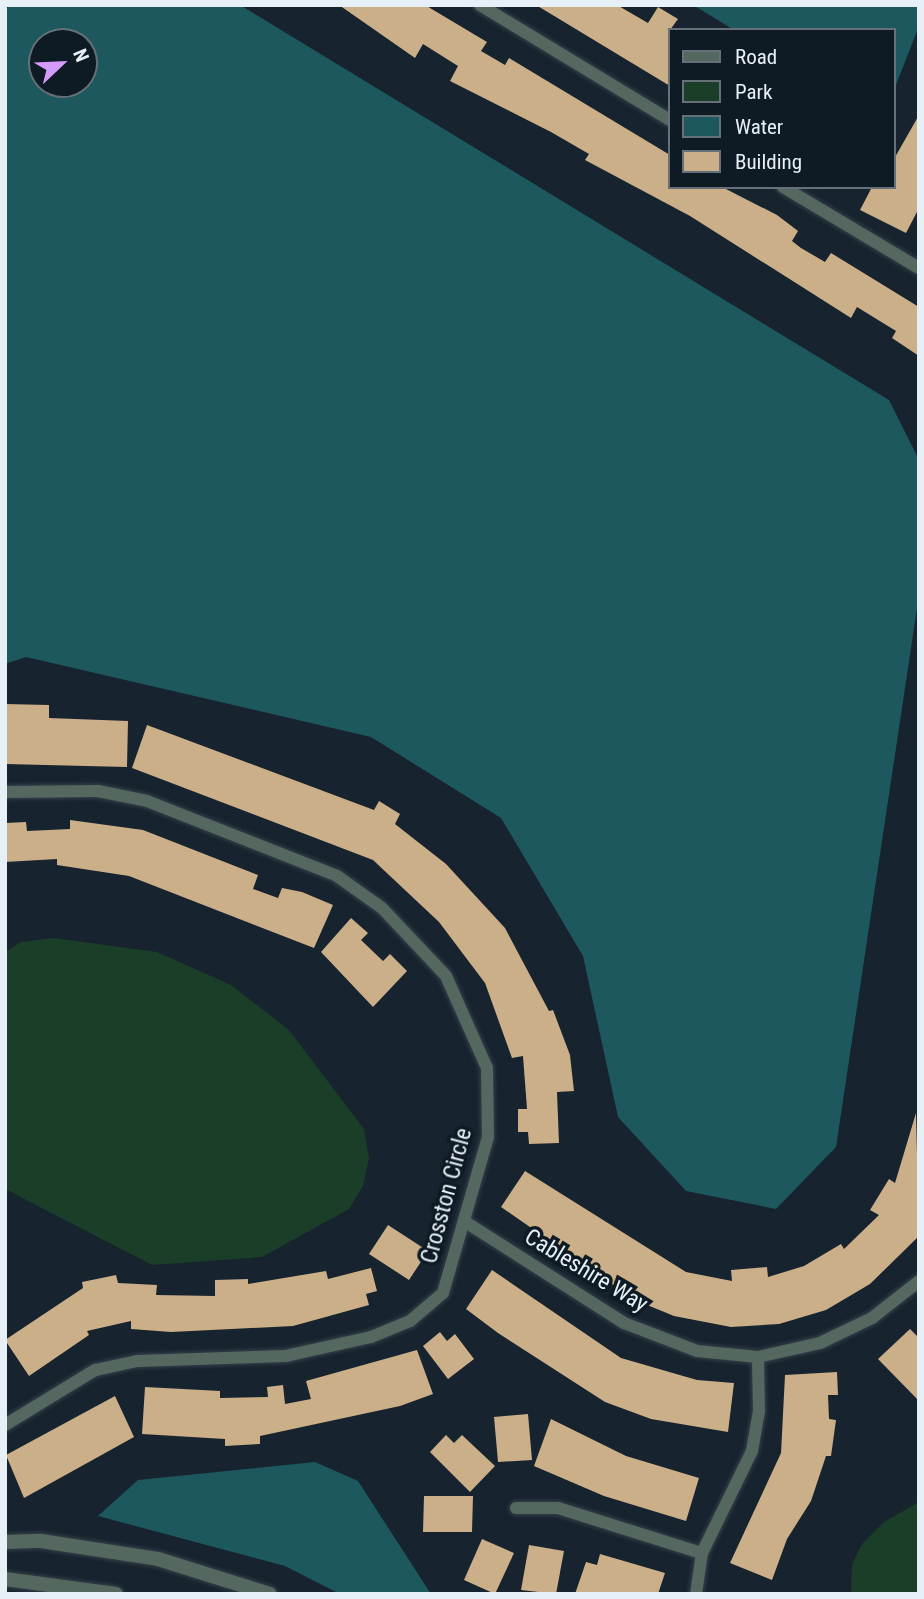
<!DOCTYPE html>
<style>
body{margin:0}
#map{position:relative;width:924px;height:1599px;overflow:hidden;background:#17232e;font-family:"Roboto Condensed",sans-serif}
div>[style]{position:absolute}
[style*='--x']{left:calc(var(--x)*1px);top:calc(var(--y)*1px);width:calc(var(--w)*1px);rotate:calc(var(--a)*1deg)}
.green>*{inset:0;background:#1a3e27}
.water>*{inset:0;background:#1c585e}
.building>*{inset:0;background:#cbaf89}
.roads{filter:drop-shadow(0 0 2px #34404a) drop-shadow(0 0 2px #34404a)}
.minor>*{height:12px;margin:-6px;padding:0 6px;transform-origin:6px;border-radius:6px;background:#54685f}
.tertiary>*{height:14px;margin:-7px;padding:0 7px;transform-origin:7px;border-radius:7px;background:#54685f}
span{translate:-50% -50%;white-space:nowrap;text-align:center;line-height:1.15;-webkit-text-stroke:7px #0e1a24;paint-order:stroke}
.street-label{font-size:23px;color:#e8f0f7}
.frame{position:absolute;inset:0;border:7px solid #e8f0f7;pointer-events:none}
.legend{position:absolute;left:668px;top:28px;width:228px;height:161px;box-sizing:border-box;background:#0e1a24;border:2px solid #657078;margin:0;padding:9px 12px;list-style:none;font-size:21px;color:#e8f0f7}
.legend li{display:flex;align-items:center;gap:14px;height:35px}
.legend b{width:35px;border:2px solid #657078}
.north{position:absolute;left:28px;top:28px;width:70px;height:70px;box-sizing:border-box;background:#0e1a24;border:2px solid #657078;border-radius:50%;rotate:67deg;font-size:19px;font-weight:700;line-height:28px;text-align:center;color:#e8f0f7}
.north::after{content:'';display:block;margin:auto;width:24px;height:32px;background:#d59bfa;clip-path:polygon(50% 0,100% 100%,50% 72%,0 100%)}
</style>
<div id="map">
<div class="green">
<div style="clip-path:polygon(54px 938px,157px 952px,231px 985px,289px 1030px,364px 1129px,369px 1158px,363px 1186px,349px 1209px,262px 1257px,152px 1265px,5px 1189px,5px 952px,21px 942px)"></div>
<div style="clip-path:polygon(919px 1502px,919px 1594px,851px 1594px,852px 1564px,862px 1544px,884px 1522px)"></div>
</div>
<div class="water">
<div style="clip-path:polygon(evenodd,13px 5px,240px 5px,889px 400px,919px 460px,919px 595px,836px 1147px,776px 1209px,686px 1191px,618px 1117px,583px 956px,501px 818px,371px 737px,26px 657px,5px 664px,5px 9px,13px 5px,42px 42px,84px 42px,84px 84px,42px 84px,42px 42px)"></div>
<div style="clip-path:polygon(693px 5px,919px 5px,919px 26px,894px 90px,894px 30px,734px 30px)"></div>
<div style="clip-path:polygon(315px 1462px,358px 1481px,431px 1594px,340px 1594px,285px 1566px,98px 1516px,138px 1480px)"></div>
</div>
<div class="building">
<div style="clip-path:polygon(339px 5px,425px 5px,487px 42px,481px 51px,505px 65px,509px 58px,670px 155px,670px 187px,722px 187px,777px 215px,798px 231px,792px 241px,801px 248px,825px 262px,831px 253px,919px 307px,919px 356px,892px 338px,896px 331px,857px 307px,851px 318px,690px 216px,585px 160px,589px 154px,551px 132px,450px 81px,458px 66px,423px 44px,415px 58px)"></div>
<div style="clip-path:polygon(536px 5px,617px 5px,648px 23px,658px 7px,678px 19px,670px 30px,670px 86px)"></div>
<div style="clip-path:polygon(919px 115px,919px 208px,906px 233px,860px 210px,872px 187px,894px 187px,894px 159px)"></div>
<div style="clip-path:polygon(5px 704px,49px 705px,49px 718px,128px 721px,127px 767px,5px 764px)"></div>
<div style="clip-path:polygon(147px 725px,374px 810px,379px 801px,400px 814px,395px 824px,446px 864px,505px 928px,549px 1011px,553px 1010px,570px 1055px,574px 1091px,557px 1092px,559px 1143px,529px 1144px,528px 1132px,518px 1132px,518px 1109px,527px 1109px,523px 1056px,512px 1058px,485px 983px,439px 922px,373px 860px,132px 768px)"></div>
<div style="clip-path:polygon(70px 820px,143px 830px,258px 875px,253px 889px,278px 898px,282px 888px,302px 892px,333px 905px,314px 948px,129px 876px,57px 865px,57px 859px,5px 862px,5px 823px,26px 822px,27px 831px,70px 829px)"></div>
<div style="clip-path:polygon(351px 918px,368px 933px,361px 940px,383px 961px,390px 954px,407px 971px,373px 1007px,321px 952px)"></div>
<div style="clip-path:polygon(916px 1113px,919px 1236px,870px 1284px,826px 1310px,779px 1324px,731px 1327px,674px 1316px,635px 1300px,501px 1207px,525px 1171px,686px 1272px,732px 1281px,731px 1270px,767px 1267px,768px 1277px,804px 1266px,841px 1244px,844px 1249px,879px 1215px,870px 1210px,889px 1179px,895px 1183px)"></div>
<div style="clip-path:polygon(388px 1225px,428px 1251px,409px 1280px,369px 1254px)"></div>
<div style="clip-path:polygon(371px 1268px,377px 1291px,366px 1294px,369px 1305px,293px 1326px,171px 1332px,131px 1329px,131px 1321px,87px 1331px,89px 1335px,29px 1376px,5px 1340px,83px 1288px,82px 1282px,116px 1275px,118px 1283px,157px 1285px,156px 1295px,215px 1296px,215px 1280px,248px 1279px,248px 1284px,326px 1271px,328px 1279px)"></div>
<div style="clip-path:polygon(492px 1270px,621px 1358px,697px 1380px,734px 1383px,728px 1432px,651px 1419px,605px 1402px,498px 1333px,466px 1309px)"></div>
<div style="clip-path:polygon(910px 1329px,919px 1338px,919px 1401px,878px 1359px)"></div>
<div style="clip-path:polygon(440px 1332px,447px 1341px,455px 1334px,474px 1359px,448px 1379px,423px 1346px)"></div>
<div style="clip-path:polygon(417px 1350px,433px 1394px,400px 1406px,260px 1436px,260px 1444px,225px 1446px,225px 1439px,142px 1434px,145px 1387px,220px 1391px,220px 1398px,268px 1397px,267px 1387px,283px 1385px,285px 1404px,311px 1399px,306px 1381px)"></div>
<div style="clip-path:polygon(837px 1372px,838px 1395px,828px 1395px,829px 1419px,836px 1420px,831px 1456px,826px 1456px,811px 1501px,787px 1539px,772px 1580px,730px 1563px,781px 1453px,785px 1375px)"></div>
<div style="clip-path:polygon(115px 1396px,134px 1437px,24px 1498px,6px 1455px)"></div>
<div style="clip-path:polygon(528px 1414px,532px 1460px,498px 1462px,494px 1417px)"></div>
<div style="clip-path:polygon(551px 1419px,626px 1456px,699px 1478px,686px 1521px,604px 1496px,534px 1466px)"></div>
<div style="clip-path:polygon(446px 1435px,454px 1443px,462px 1435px,495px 1466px,470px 1492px,430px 1452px)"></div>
<div style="clip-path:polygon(424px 1496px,473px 1496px,472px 1532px,423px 1532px)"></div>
<div style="clip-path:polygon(482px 1539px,514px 1553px,495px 1594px,464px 1580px)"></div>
<div style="clip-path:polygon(529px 1545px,564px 1551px,556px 1594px,521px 1590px)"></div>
<div style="clip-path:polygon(600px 1554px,665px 1573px,658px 1594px,575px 1594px,586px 1562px,597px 1565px)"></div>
</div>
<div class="roads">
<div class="minor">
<div style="--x:480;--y:5;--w:222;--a:31.2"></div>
<div style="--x:783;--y:187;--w:158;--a:30.8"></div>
<div style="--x:5;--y:792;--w:93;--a:-0.6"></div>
<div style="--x:98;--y:791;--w:50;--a:11.5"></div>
<div style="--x:147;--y:801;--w:204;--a:21.5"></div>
<div style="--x:337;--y:876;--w:55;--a:35.4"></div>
<div style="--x:382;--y:908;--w:93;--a:46.7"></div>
<div style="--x:446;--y:976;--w:101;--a:66"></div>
<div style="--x:487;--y:1068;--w:69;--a:89.2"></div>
<div style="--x:488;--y:1137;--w:162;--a:106.1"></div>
<div style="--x:443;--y:1293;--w:43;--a:139.7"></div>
<div style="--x:410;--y:1321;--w:42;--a:157.7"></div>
<div style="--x:371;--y:1337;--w:88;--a:167.5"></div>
<div style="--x:285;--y:1356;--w:148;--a:178.1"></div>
<div style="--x:137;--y:1361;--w:43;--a:167.9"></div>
<div style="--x:95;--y:1370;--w:105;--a:148.6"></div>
<div style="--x:467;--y:1223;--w:186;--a:32.5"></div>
<div style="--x:624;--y:1323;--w:78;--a:21"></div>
<div style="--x:697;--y:1351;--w:61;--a:5.6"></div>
<div style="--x:758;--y:1357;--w:64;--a:-12.7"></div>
<div style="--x:820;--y:1343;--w:58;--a:-25.7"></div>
<div style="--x:872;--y:1318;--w:60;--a:-38.2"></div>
<div style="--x:516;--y:1508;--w:42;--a:0"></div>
<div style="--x:558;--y:1508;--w:151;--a:17.4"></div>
<div style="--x:696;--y:1594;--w:41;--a:-81.7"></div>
<div style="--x:702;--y:1553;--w:114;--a:-63.9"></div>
<div style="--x:752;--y:1451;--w:41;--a:-80.1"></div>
<div style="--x:759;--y:1411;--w:54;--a:-91.1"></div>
</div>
<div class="tertiary">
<div style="--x:5;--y:1542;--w:36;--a:-2"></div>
<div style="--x:41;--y:1541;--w:118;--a:8.7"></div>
<div style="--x:158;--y:1559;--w:117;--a:17.4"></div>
<div style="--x:5;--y:1579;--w:112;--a:7.7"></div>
</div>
</div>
<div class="street-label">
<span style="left:447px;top:1196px;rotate:-75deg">Crosston Circle</span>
<span style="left:586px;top:1271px;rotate:31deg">Cableshire Way</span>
</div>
<div class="frame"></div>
<ul class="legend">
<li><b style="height:9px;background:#54685f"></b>Road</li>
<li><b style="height:19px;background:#1a3e27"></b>Park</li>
<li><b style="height:19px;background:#1c585e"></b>Water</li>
<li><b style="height:19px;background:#cbaf89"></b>Building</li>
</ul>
<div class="north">N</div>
</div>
